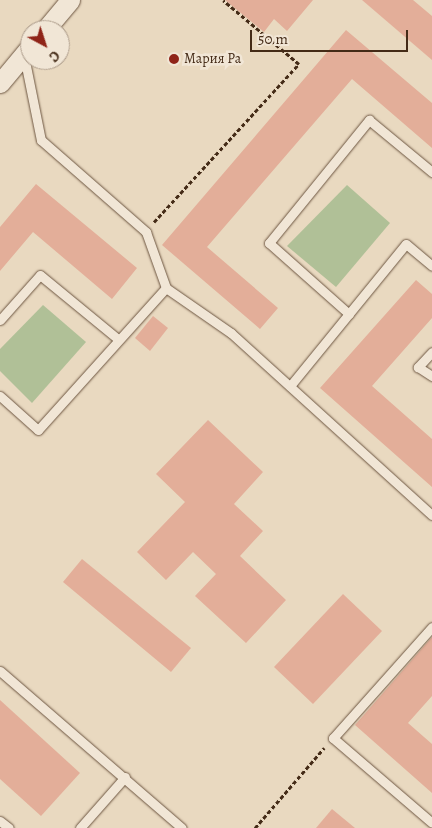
<!DOCTYPE html>
<meta charset="utf-8">
<style>
body{margin:0}
#map{position:relative;width:432px;height:828px;overflow:hidden;background:#e9d9c0;font-family:Alegreya,serif}
div>[style]{position:absolute}
[style*='--x']{left:calc(var(--x)*1px);top:calc(var(--y)*1px);width:calc(var(--w)*1px);rotate:calc(var(--a)*1deg)}
.green>*{inset:0;background:#b0c097}
.building>*{inset:0;background:#e3ae99}
.path>*{height:3px;margin-top:-1.5px;transform-origin:0;background:repeating-linear-gradient(90deg,#442b17 0 4px,transparent 0 6.5px)}
.roads{filter:drop-shadow(0 0 1px #6d5641) drop-shadow(0 0 1px #6d5641)}
.lane>*{height:9px;margin:-4.5px;padding:0 4.5px;transform-origin:4.5px;border-radius:4.5px;background:#f1e6d6}
.street>*{height:19px;margin:-9.5px;padding:0 9.5px;transform-origin:9.5px;border-radius:9.5px;background:#f1e6d6}
.dots>*{width:14px;height:14px;translate:-50% -50%;box-sizing:border-box;border:2px solid #f1e6d6;border-radius:50%}
span{translate:-50% -50%;white-space:nowrap;text-align:center;line-height:1.15;-webkit-text-stroke:5px #f1e6d6;paint-order:stroke}
.poi-label{font-size:14px;color:#442b17}
.left{translate:0 -50%;text-align:left}
.north{position:absolute;left:20px;top:20px;width:50px;height:50px;box-sizing:border-box;background:#f1e6d6;border:1px solid #ac9b8a;border-radius:50%;rotate:140deg;font-size:14px;font-weight:700;line-height:20px;text-align:center;color:#442b17}
.north::after{content:'';display:block;margin:auto;width:18px;height:22px;background:#8f2418;clip-path:polygon(50% 0,100% 100%,50% 72%,0 100%)}
.scale{position:absolute;left:250px;top:30px;width:158px;height:22px;box-sizing:border-box;border:2px solid #442b17;border-top:0;padding-left:6px;font-size:15px;line-height:18px;white-space:nowrap;color:#442b17;-webkit-text-stroke:4px #f1e6d6;paint-order:stroke}
</style>
<div id="map">
<div class="green">
<div style="clip-path:polygon(347px 185px,390px 223px,336px 287px,287px 246px)"></div>
<div style="clip-path:polygon(43px 305px,86px 342px,32px 403px,0 371px,0 349px)"></div>
</div>
<div class="building">
<div style="clip-path:polygon(225px 0,313px 0,287px 31px,274px 19px,264px 32px)"></div>
<div style="clip-path:polygon(362px 0,413px 0,432px 16px,432px 60px)"></div>
<div style="clip-path:polygon(346px 30px,432px 103px,432px 148px,352px 79px,207px 247px,278px 308px,260px 329px,162px 245px)"></div>
<div style="clip-path:polygon(36px 184px,137px 268px,112px 299px,33px 232px,0 271px,0 227px)"></div>
<div style="clip-path:polygon(416px 280px,432px 294px,432px 318px,372px 386px,432px 439px,432px 487px,320px 388px)"></div>
<div style="clip-path:polygon(153px 316px,168px 328px,150px 351px,135px 338px)"></div>
<div style="clip-path:polygon(208px 420px,263px 472px,234px 504px,263px 531px,240px 556px,286px 600px,246px 643px,195px 596px,216px 574px,193px 552px,166px 580px,137px 552px,185px 502px,156px 474px)"></div>
<div style="clip-path:polygon(82px 559px,191px 648px,171px 672px,63px 582px)"></div>
<div style="clip-path:polygon(343px 594px,382px 631px,313px 704px,274px 667px)"></div>
<div style="clip-path:polygon(432px 637px,432px 696px,408px 723px,432px 744px,432px 793px,355px 725px)"></div>
<div style="clip-path:polygon(0 700px,80px 773px,41px 816px,0 779px)"></div>
<div style="clip-path:polygon(332px 809px,355px 828px,316px 828px)"></div>
</div>
<div class="path">
<div style="--x:154;--y:222;--w:214;--a:-47.5"></div>
<div style="--x:299;--y:64;--w:99;--a:-139.9"></div>
<div style="--x:255;--y:828;--w:106;--a:-49.2"></div>
</div>
<div class="roads">
<div class="lane">
<div style="--x:24;--y:56;--w:86;--a:78.6"></div>
<div style="--x:41;--y:140;--w:140;--a:41.2"></div>
<div style="--x:146;--y:232;--w:59;--a:70.3"></div>
<div style="--x:166;--y:288;--w:79;--a:34.7"></div>
<div style="--x:231;--y:333;--w:271;--a:42.2"></div>
<div style="--x:349;--y:314;--w:107;--a:-138.4"></div>
<div style="--x:269;--y:243;--w:159;--a:-50.9"></div>
<div style="--x:369;--y:120;--w:82;--a:39.5"></div>
<div style="--x:0;--y:320;--w:60;--a:-48.4"></div>
<div style="--x:40;--y:275;--w:101;--a:39.4"></div>
<div style="--x:432;--y:352;--w:21;--a:133"></div>
<div style="--x:418;--y:367;--w:17;--a:33"></div>
<div style="--x:290;--y:386;--w:183;--a:-50.8"></div>
<div style="--x:406;--y:244;--w:34;--a:40"></div>
<div style="--x:0;--y:396;--w:51;--a:41.8"></div>
<div style="--x:38;--y:430;--w:191;--a:-48"></div>
<div style="--x:432;--y:627;--w:149;--a:131.7"></div>
<div style="--x:333;--y:738;--w:130;--a:40.6"></div>
<div style="--x:0;--y:671;--w:240;--a:40.8"></div>
<div style="--x:0;--y:821;--w:11;--a:38"></div>
<div style="--x:80;--y:828;--w:68;--a:-48.6"></div>
</div>
<div class="street">
<div style="--x:45;--y:30;--w:39;--a:-50"></div>
<div style="--x:0;--y:83;--w:47;--a:-50.2"></div>
</div>
</div>
<div class="dots">
<div style="left:174px;top:59px;background:#8f2418"></div>
</div>
<div class="poi-label">
<span class="left" style="left:184px;top:59px">Мария Ра</span>
</div>
<div class="north">С</div>
<div class="scale">50 m</div>
</div>
